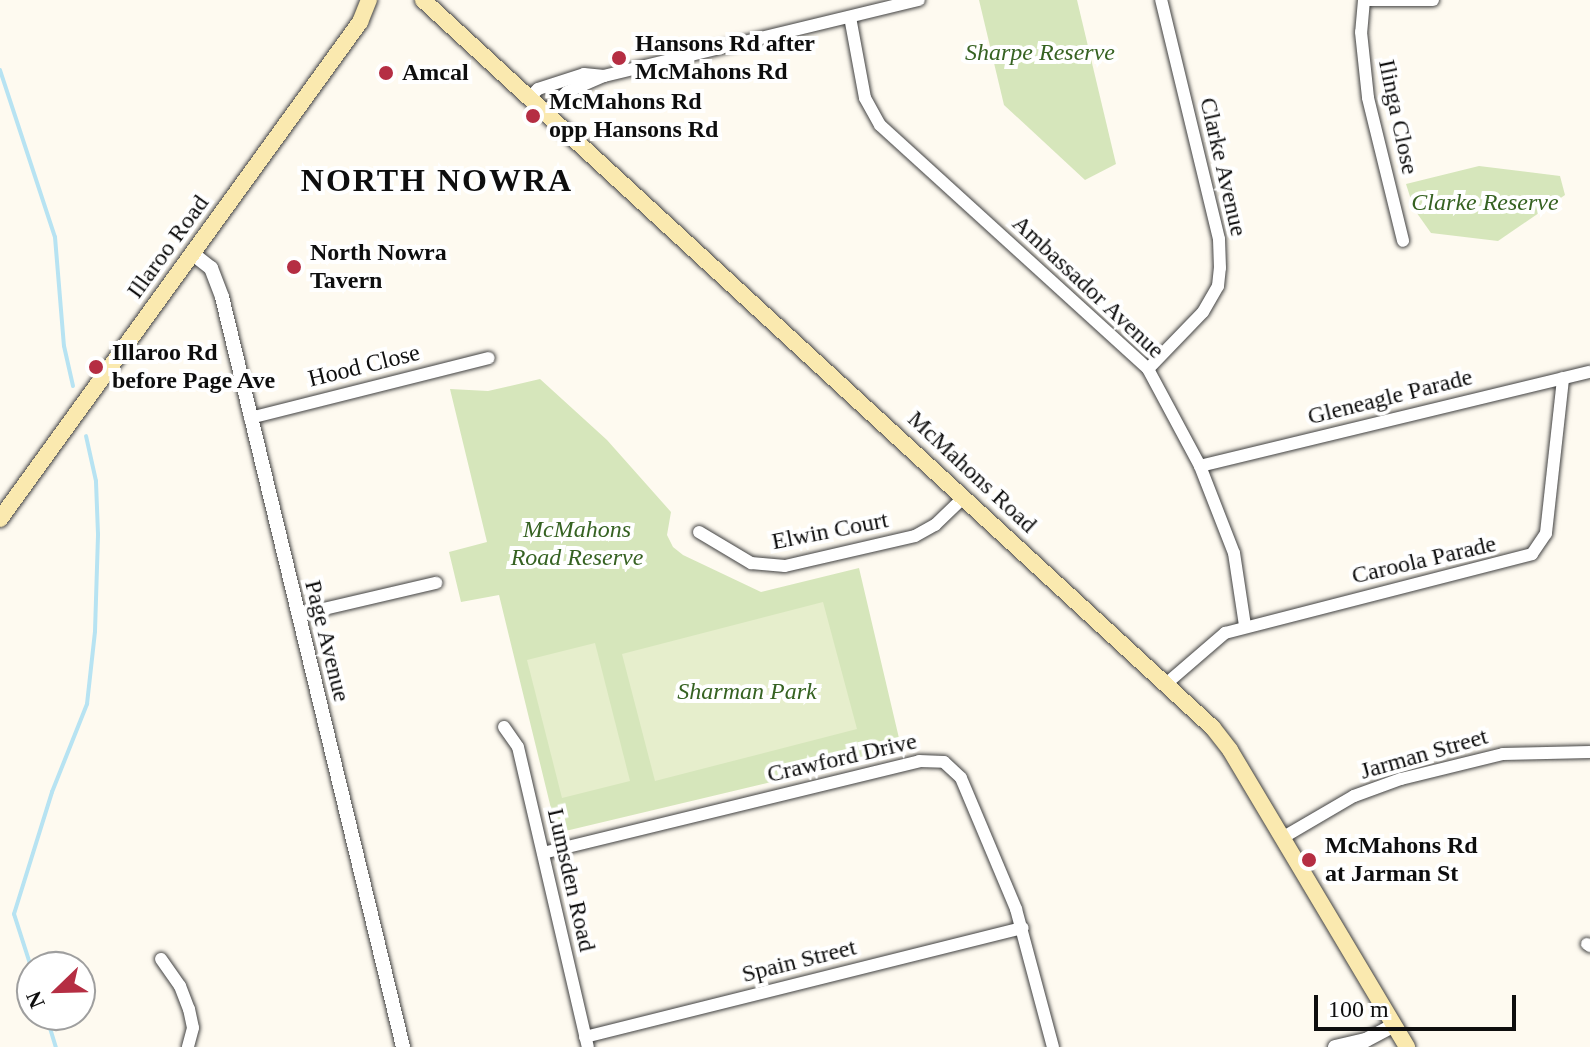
<!DOCTYPE html>
<style>
body{margin:0}
#map{position:relative;width:1590px;height:1047px;overflow:hidden;background:#fefaf0;font-family:"Times New Roman",serif}
div>[style]{position:absolute}
[style*='--x']{left:calc(var(--x)*1px);top:calc(var(--y)*1px);width:calc(var(--w)*1px);rotate:calc(var(--a)*1deg)}
.green>*{inset:0;background:#d6e6bb}
.pitch>*{inset:0;background:#e6eecc}
.stream>*{height:4px;margin:-2px;padding:0 2px;transform-origin:2px;border-radius:2px;background:#b7e3f2}
.roads{filter:drop-shadow(0 0 2px #414141) drop-shadow(0 0 2px #414141)}
.minor>*{height:12px;margin:-6px;padding:0 6px;transform-origin:6px;border-radius:6px;background:#fff}
.tertiary>*{height:14px;margin:-7px;padding:0 7px;transform-origin:7px;border-radius:7px;background:#fff}
.secondary>*{height:16px;margin:-8px;padding:0 8px;transform-origin:8px;border-radius:8px;background:#fae9af}
.dots>*{width:22px;height:22px;translate:-50% -50%;box-sizing:border-box;border:4px solid #fff;border-radius:50%}
span{translate:-50% -50%;white-space:nowrap;text-align:center;line-height:1.15;-webkit-text-stroke:8px #fff;paint-order:stroke}
.poi-label{font-size:24px;color:#0e0e0e;font-weight:700}
.left{translate:0 -50%;text-align:left}
.park-label{font-size:24px;color:#366222;font-style:italic}
.street-label{font-size:24px;color:#0e0e0e}
.district-label{font-size:32px;color:#0e0e0e;font-weight:700;letter-spacing:2px}
.north{position:absolute;left:16px;top:951px;width:80px;height:80px;box-sizing:border-box;background:#fff;border:2px solid #9f9f9f;border-radius:50%;rotate:247deg;font-size:22px;font-weight:700;line-height:32px;text-align:center;color:#0e0e0e}
.north::after{content:'';display:block;margin:auto;width:28px;height:36px;background:#b52e43;clip-path:polygon(50% 0,100% 100%,50% 72%,0 100%)}
.scale{position:absolute;left:1314px;top:995px;width:202px;height:36px;box-sizing:border-box;border:4px solid #0e0e0e;border-top:0;padding-left:10px;font-size:24px;line-height:28px;white-space:nowrap;color:#0e0e0e;-webkit-text-stroke:6px #fff;paint-order:stroke}
</style>
<div id="map">
<div class="green">
<div style="clip-path:polygon(979px 0,1077px 0,1116px 164px,1085px 180px,1004px 105px)"></div>
<div style="clip-path:polygon(1479px 166px,1560px 176px,1565px 195px,1498px 241px,1431px 233px,1414px 209px,1406px 184px)"></div>
<div style="clip-path:polygon(540px 379px,607px 440px,671px 512px,667px 535px,673px 547px,683px 555px,761px 592px,859px 568px,902px 751px,557px 833px,499px 595px,461px 602px,449px 552px,487px 542px,450px 389px,488px 391px)"></div>
</div>
<div class="pitch">
<div style="clip-path:polygon(823px 602px,857px 729px,655px 781px,622px 654px)"></div>
<div style="clip-path:polygon(595px 643px,630px 781px,562px 798px,527px 660px)"></div>
</div>
<div class="stream">
<div style="--x:0;--y:70;--w:176;--a:71.8"></div>
<div style="--x:55;--y:237;--w:109;--a:85.3"></div>
<div style="--x:64;--y:346;--w:41;--a:77.3"></div>
<div style="--x:32;--y:970;--w:59;--a:-107.8"></div>
<div style="--x:14;--y:914;--w:128;--a:-72.7"></div>
<div style="--x:52;--y:792;--w:95;--a:-68.3"></div>
<div style="--x:87;--y:704;--w:73;--a:-83.7"></div>
<div style="--x:95;--y:631;--w:97;--a:-88.2"></div>
<div style="--x:98;--y:534;--w:53;--a:-92.2"></div>
<div style="--x:96;--y:481;--w:46;--a:-102.5"></div>
<div style="--x:46;--y:1015;--w:34;--a:73"></div>
</div>
<div class="roads">
<div class="minor">
<div style="--x:1364;--y:0;--w:32;--a:95"></div>
<div style="--x:1361;--y:32;--w:66;--a:83.9"></div>
<div style="--x:1368;--y:98;--w:147;--a:76.2"></div>
<div style="--x:1364;--y:0;--w:69;--a:0"></div>
<div style="--x:850;--y:17;--w:82;--a:79.5"></div>
<div style="--x:865;--y:98;--w:31;--a:61"></div>
<div style="--x:880;--y:125;--w:362;--a:42.3"></div>
<div style="--x:1148;--y:369;--w:110;--a:61.8"></div>
<div style="--x:1200;--y:466;--w:93;--a:68.7"></div>
<div style="--x:1234;--y:553;--w:74;--a:81.4"></div>
<div style="--x:531;--y:96;--w:10;--a:-45"></div>
<div style="--x:538;--y:89;--w:48;--a:-18.1"></div>
<div style="--x:584;--y:74;--w:20;--a:6"></div>
<div style="--x:546;--y:111;--w:28;--a:-42"></div>
<div style="--x:567;--y:92;--w:40;--a:-23.4"></div>
<div style="--x:604;--y:76;--w:324;--a:-13.6"></div>
<div style="--x:1148;--y:369;--w:79;--a:-46"></div>
<div style="--x:1203;--y:312;--w:30;--a:-60"></div>
<div style="--x:1218;--y:286;--w:18;--a:-84"></div>
<div style="--x:1220;--y:268;--w:29;--a:-92"></div>
<div style="--x:1219;--y:239;--w:246;--a:-103.6"></div>
<div style="--x:250;--y:418;--w:246;--a:-14.1"></div>
<div style="--x:1200;--y:466;--w:401;--a:-13.6"></div>
<div style="--x:699;--y:532;--w:61;--a:30.8"></div>
<div style="--x:751;--y:563;--w:34;--a:5"></div>
<div style="--x:785;--y:566;--w:133;--a:-13"></div>
<div style="--x:915;--y:536;--w:23;--a:-29"></div>
<div style="--x:935;--y:525;--w:40;--a:-44"></div>
<div style="--x:298;--y:615;--w:142;--a:-13.1"></div>
<div style="--x:1167;--y:683;--w:77;--a:-40.8"></div>
<div style="--x:1225;--y:633;--w:317;--a:-14.4"></div>
<div style="--x:1532;--y:554;--w:25;--a:-56"></div>
<div style="--x:1546;--y:533;--w:156;--a:-83.7"></div>
<div style="--x:504;--y:727;--w:24;--a:55"></div>
<div style="--x:518;--y:747;--w:308;--a:76.9"></div>
<div style="--x:1282;--y:838;--w:83;--a:-30.3"></div>
<div style="--x:1354;--y:796;--w:50;--a:-19.9"></div>
<div style="--x:1401;--y:779;--w:105;--a:-13.8"></div>
<div style="--x:1503;--y:754;--w:87;--a:-1.3"></div>
<div style="--x:543;--y:853;--w:387;--a:-13.7"></div>
<div style="--x:919;--y:761;--w:25;--a:2"></div>
<div style="--x:944;--y:762;--w:23;--a:43"></div>
<div style="--x:961;--y:778;--w:142;--a:67.2"></div>
<div style="--x:1016;--y:909;--w:143;--a:75"></div>
<div style="--x:1587;--y:944;--w:4;--a:34"></div>
<div style="--x:161;--y:959;--w:33;--a:55"></div>
<div style="--x:180;--y:986;--w:25;--a:69"></div>
<div style="--x:189;--y:1009;--w:19;--a:78"></div>
<div style="--x:193;--y:1028;--w:20;--a:105"></div>
<div style="--x:585;--y:1037;--w:451;--a:-14"></div>
</div>
<div class="tertiary">
<div style="--x:193;--y:254;--w:23;--a:38"></div>
<div style="--x:211;--y:268;--w:31;--a:69"></div>
<div style="--x:222;--y:297;--w:772;--a:76.43"></div>
<div style="--x:1335;--y:1047;--w:32;--a:-13"></div>
<div style="--x:1366;--y:1040;--w:32;--a:-28"></div>
</div>
<div class="secondary">
<div style="--x:423;--y:0;--w:1074;--a:42.66"></div>
<div style="--x:1213;--y:728;--w:28;--a:52"></div>
<div style="--x:1230;--y:750;--w:346;--a:59.2"></div>
<div style="--x:0;--y:519;--w:614;--a:-54.08"></div>
<div style="--x:360;--y:22;--w:24;--a:-68"></div>
</div>
</div>
<div class="dots">
<div style="left:619px;top:58px;background:#b52e43"></div>
<div style="left:386px;top:73px;background:#b52e43"></div>
<div style="left:533px;top:116px;background:#b52e43"></div>
<div style="left:294px;top:267px;background:#b52e43"></div>
<div style="left:96px;top:367px;background:#b52e43"></div>
<div style="left:1309px;top:860px;background:#b52e43"></div>
</div>
<div class="poi-label">
<span class="left" style="left:635px;top:58px">Hansons Rd after<br>McMahons Rd</span>
<span class="left" style="left:402px;top:73px">Amcal</span>
<span class="left" style="left:549px;top:116px">McMahons Rd<br>opp Hansons Rd</span>
<span class="left" style="left:310px;top:267px">North Nowra<br>Tavern</span>
<span class="left" style="left:112px;top:367px">Illaroo Rd<br>before Page Ave</span>
<span class="left" style="left:1325px;top:860px">McMahons Rd<br>at Jarman St</span>
</div>
<div class="park-label">
<span style="left:1040px;top:53px">Sharpe Reserve</span>
<span style="left:1485px;top:203px">Clarke Reserve</span>
<span style="left:577px;top:544px">McMahons<br>Road Reserve</span>
<span style="left:747px;top:692px">Sharman Park</span>
</div>
<div class="street-label">
<span style="left:1398px;top:117px;rotate:78deg">Ilinga Close</span>
<span style="left:1223px;top:167px;rotate:77deg">Clarke Avenue</span>
<span style="left:168px;top:247px;rotate:-54deg">Illaroo Road</span>
<span style="left:1088px;top:287px;rotate:43deg">Ambassador Avenue</span>
<span style="left:364px;top:366px;rotate:-14deg">Hood Close</span>
<span style="left:1390px;top:397px;rotate:-14deg">Gleneagle Parade</span>
<span style="left:972px;top:472px;rotate:43deg">McMahons Road</span>
<span style="left:830px;top:531px;rotate:-11deg">Elwin Court</span>
<span style="left:1424px;top:560px;rotate:-13deg">Caroola Parade</span>
<span style="left:327px;top:641px;rotate:76deg">Page Avenue</span>
<span style="left:1424px;top:754px;rotate:-16deg">Jarman Street</span>
<span style="left:842px;top:758px;rotate:-13deg">Crawford Drive</span>
<span style="left:571px;top:880px;rotate:77deg">Lumsden Road</span>
<span style="left:799px;top:961px;rotate:-14deg">Spain Street</span>
</div>
<div class="district-label">
<span style="left:437px;top:180px">NORTH NOWRA</span>
</div>
<div class="north">N</div>
<div class="scale">100 m</div>
</div>
